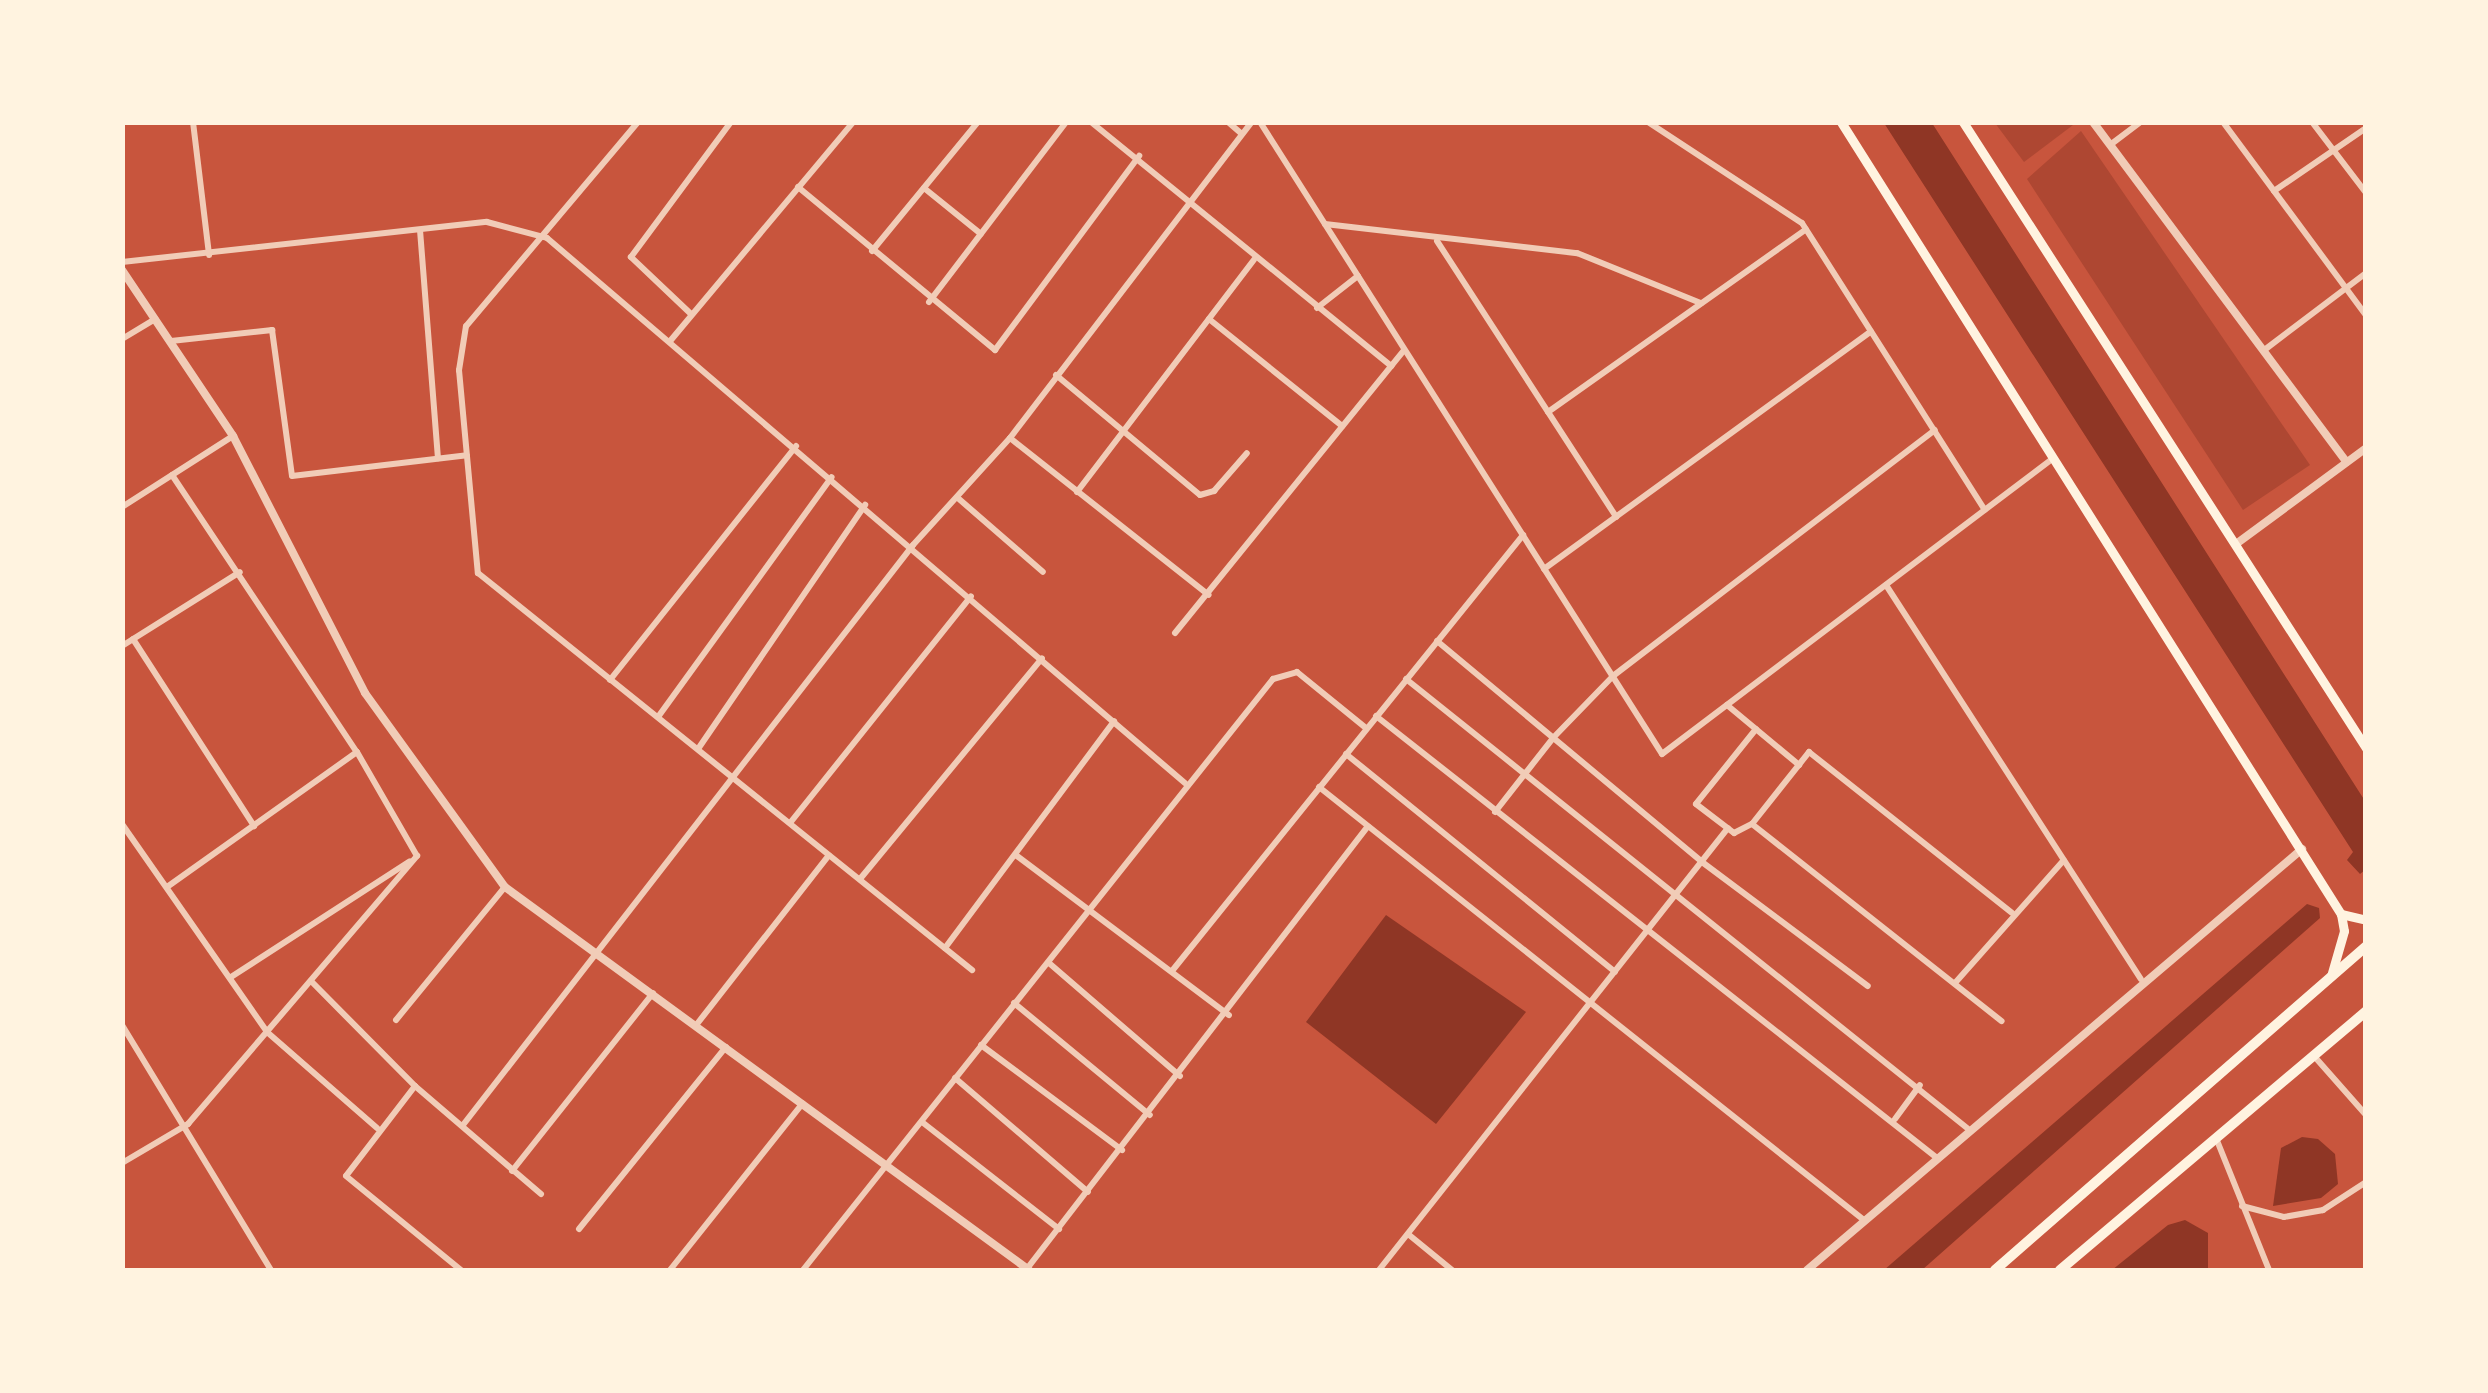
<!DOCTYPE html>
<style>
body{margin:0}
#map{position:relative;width:2488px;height:1393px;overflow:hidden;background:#c8553d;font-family:Poppins,sans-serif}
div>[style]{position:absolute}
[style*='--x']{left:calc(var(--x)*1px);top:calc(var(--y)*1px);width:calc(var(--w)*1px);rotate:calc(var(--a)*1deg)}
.green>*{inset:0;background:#ae4732}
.water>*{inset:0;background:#8f3625}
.minor>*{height:6px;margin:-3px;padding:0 3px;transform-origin:3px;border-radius:3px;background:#f1ccb7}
.tertiary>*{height:8px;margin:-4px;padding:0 4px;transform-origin:4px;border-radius:4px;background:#f1ccb7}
.secondary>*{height:9px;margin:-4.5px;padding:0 4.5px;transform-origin:4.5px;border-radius:4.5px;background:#fff3e0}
.trunk>*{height:10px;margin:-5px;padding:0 5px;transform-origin:5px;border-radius:5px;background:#fff3e0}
span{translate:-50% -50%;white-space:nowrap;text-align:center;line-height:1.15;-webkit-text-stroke:10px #fff3e0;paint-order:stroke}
.frame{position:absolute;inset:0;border:125px solid #fff3e0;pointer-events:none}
</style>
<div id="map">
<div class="green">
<div style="clip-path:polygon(2077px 122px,2024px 162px,1995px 123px,1995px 122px)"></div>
<div style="clip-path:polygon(2081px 131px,2310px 465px,2243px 510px,2027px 179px)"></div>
</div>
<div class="water">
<div style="clip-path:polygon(1884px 123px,1932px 123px,2365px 801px,2365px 870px,2360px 874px,2347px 860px,2353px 852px)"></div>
<div style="clip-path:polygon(2307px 904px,2319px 908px,2320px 918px,1922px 1270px,1884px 1270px)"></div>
<div style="clip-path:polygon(1386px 915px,1526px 1012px,1436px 1124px,1306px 1022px)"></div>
<div style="clip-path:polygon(2302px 1137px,2318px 1139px,2335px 1154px,2338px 1184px,2321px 1198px,2273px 1206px,2281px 1148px)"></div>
<div style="clip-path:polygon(2185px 1220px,2208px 1233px,2208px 1270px,2112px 1270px,2168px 1225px)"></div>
</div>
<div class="minor">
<div style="--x:193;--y:122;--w:134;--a:83.1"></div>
<div style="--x:638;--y:122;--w:267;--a:130.1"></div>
<div style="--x:466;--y:326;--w:45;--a:99"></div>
<div style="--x:459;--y:370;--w:204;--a:84.7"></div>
<div style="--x:478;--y:573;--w:634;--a:38.79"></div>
<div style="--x:1091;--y:122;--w:387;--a:39.1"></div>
<div style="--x:1228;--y:122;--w:18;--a:41"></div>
<div style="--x:1260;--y:122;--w:749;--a:57.54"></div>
<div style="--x:1662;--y:754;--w:491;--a:-37.1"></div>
<div style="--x:1648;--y:122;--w:184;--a:33.3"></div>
<div style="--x:1802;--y:223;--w:340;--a:57.5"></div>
<div style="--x:2223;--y:122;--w:240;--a:53.5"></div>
<div style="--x:2312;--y:122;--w:89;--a:52.7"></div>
<div style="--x:2110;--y:145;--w:38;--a:-37"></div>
<div style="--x:798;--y:187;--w:256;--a:39.6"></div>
<div style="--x:995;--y:350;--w:242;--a:-53.4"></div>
<div style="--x:924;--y:188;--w:73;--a:38.9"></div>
<div style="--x:2274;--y:191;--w:112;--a:-34.4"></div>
<div style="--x:1325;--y:224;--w:254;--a:6.6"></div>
<div style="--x:1577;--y:253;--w:134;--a:22"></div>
<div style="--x:420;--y:230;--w:229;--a:85.5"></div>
<div style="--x:1437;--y:241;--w:329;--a:57"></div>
<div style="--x:872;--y:251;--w:167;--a:-50.6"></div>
<div style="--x:122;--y:262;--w:367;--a:-6.3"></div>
<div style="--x:487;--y:222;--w:62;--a:14.9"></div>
<div style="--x:547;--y:238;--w:839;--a:40.51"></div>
<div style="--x:929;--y:302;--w:226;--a:-52.7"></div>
<div style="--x:1317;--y:308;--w:52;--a:-38"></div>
<div style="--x:691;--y:314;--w:83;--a:-136.5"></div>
<div style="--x:631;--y:257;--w:168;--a:-53.5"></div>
<div style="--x:1209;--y:319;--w:171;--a:38.8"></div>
<div style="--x:122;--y:339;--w:39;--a:-31"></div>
<div style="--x:671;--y:340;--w:284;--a:-50.1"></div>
<div style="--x:171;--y:341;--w:102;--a:-6.2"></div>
<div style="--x:272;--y:330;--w:147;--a:82.2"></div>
<div style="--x:292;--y:476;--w:176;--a:-6.8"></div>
<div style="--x:2263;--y:351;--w:129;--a:-37.1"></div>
<div style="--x:1056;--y:375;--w:187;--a:39.8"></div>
<div style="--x:1200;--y:495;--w:15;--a:-16"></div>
<div style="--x:1214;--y:491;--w:50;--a:-49"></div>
<div style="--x:1548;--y:412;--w:316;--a:-35.3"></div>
<div style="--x:1010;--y:438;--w:253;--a:38.3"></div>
<div style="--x:172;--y:475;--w:333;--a:56.3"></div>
<div style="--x:357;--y:752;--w:120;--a:60"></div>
<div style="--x:1077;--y:492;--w:292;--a:-52.7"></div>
<div style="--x:959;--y:499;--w:111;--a:41"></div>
<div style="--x:122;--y:507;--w:132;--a:-32.6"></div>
<div style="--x:1544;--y:569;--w:404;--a:-36"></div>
<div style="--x:1886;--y:585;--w:469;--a:57.1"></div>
<div style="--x:1175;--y:633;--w:364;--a:-51"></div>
<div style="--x:133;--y:639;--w:223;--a:57.1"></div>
<div style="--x:1437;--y:641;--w:345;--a:39.8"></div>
<div style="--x:1702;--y:862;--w:207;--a:36.8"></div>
<div style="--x:122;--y:646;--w:139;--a:-32.1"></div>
<div style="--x:1406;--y:679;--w:719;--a:38.67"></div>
<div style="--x:610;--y:680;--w:299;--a:-51.5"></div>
<div style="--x:1727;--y:705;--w:94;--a:39.8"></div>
<div style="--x:1376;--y:716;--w:714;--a:38.23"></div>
<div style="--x:658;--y:717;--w:296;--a:-54.1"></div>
<div style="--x:1756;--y:729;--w:96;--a:128.7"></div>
<div style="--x:1696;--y:804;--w:48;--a:37.3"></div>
<div style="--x:1734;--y:833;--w:20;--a:-27"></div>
<div style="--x:1752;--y:824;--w:92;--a:-51.6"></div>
<div style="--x:1809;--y:752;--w:259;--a:38.4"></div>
<div style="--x:698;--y:749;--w:296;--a:-55.6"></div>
<div style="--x:1346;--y:754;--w:346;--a:39"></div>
<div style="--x:1319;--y:787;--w:697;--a:38.48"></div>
<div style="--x:1495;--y:812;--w:94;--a:-51.9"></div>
<div style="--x:1553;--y:738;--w:86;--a:-45.9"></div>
<div style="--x:1613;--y:676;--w:405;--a:-37.4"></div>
<div style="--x:790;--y:823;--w:290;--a:-51.4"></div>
<div style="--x:122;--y:824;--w:254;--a:55.1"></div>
<div style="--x:267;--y:1032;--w:146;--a:41.1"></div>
<div style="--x:1752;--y:824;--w:318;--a:38.3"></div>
<div style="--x:1017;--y:856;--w:265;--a:36.9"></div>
<div style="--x:860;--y:879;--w:286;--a:-50.5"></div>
<div style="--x:167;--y:887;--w:233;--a:-35.4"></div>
<div style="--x:945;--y:948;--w:283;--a:-53.3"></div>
<div style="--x:1049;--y:963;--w:173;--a:40.8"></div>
<div style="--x:1172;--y:971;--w:560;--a:-51.16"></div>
<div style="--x:231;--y:977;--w:213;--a:-32.9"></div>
<div style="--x:311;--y:981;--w:148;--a:45.3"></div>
<div style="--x:415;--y:1086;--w:166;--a:40.6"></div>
<div style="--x:1955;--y:983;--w:164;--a:-48.5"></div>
<div style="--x:1014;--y:1003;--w:176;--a:39.5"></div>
<div style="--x:396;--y:1020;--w:172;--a:-50.7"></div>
<div style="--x:697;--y:1024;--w:214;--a:-52"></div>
<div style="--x:122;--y:1025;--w:287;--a:58.7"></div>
<div style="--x:981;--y:1045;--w:176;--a:36.7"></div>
<div style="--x:2314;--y:1056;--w:79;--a:48.6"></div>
<div style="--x:955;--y:1078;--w:175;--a:40.6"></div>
<div style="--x:415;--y:1086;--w:113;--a:127.5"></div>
<div style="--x:346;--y:1176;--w:149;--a:39.3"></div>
<div style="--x:1895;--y:1119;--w:42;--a:-53.7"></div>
<div style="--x:922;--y:1122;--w:174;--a:38"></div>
<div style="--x:463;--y:1125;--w:734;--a:-52.19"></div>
<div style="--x:913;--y:545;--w:144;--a:-47.8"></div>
<div style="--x:1010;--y:438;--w:398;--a:-52.6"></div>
<div style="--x:2216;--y:1138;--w:142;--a:68.1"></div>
<div style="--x:122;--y:1163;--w:77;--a:-30.6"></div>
<div style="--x:188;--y:1124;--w:353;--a:-49.5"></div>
<div style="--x:512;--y:1171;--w:227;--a:-51.6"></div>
<div style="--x:2242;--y:1206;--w:43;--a:14.7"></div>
<div style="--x:2284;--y:1217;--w:40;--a:-10"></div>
<div style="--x:2323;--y:1210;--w:51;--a:-33.1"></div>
<div style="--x:579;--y:1229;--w:234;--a:-51.1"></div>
<div style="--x:1408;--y:1234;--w:57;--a:39.3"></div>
<div style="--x:670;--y:1270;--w:213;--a:-51.5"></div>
<div style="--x:803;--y:1270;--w:755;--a:-51.51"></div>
<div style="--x:1273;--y:679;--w:25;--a:-16"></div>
<div style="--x:1297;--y:672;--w:89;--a:39.1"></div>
<div style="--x:1026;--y:1270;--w:560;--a:-52.39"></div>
<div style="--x:1379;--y:1270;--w:563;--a:-51.71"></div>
</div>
<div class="tertiary">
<div style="--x:2093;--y:122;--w:424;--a:53.3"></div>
<div style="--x:122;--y:270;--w:200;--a:56.2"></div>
<div style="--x:233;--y:436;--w:289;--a:62.8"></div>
<div style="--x:365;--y:693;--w:239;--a:54.2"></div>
<div style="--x:505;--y:887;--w:649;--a:36.16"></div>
<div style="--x:2236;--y:544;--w:162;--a:-36.4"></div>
<div style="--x:1807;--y:1270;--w:650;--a:-40.38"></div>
</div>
<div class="secondary">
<div style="--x:1841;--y:122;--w:937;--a:57.74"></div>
<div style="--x:2341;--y:914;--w:17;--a:80"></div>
<div style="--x:2344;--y:931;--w:47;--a:106.1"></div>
<div style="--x:1963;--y:122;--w:745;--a:57.23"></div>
<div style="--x:2341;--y:914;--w:26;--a:13"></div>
</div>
<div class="trunk">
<div style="--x:1995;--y:1270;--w:493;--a:-41.1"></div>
<div style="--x:2060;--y:1270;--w:401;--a:-40.2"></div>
</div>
<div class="frame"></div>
</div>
